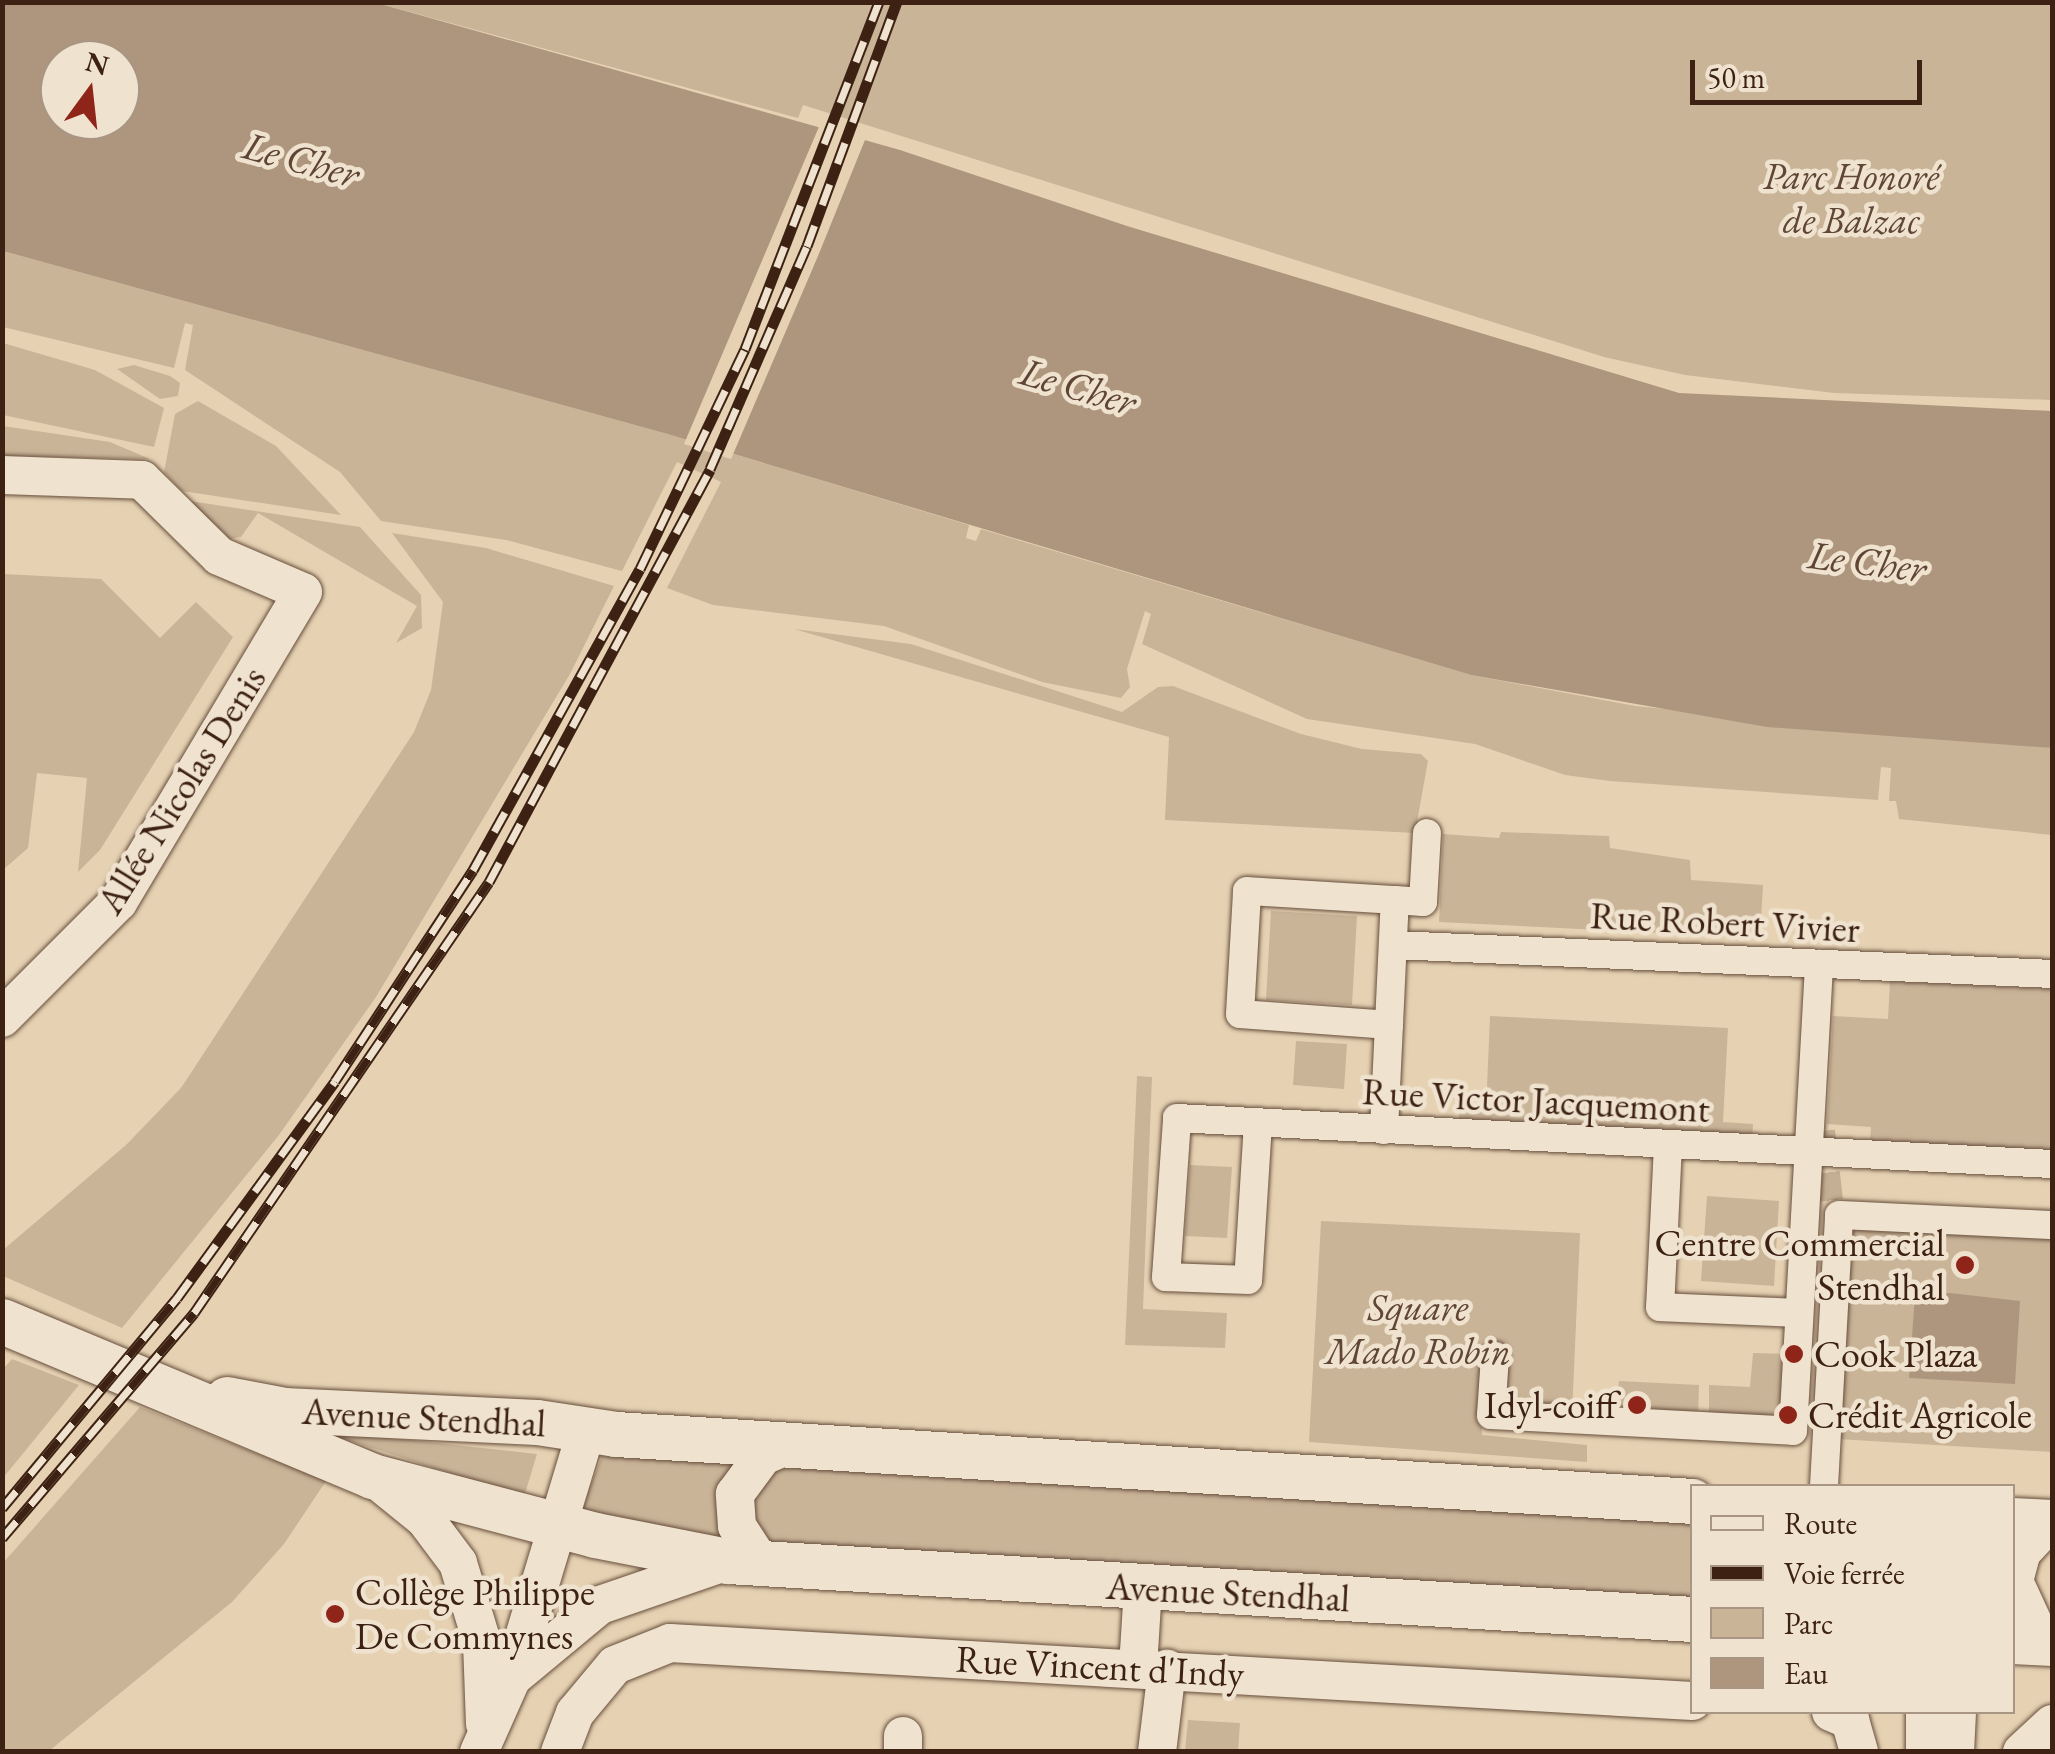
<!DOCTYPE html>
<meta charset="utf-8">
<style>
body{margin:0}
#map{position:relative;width:2055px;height:1754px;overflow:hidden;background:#e6d2b3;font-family:"EB Garamond",serif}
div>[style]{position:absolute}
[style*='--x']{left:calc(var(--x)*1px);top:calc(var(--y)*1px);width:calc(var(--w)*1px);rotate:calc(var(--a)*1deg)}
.green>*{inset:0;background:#c9b498}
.water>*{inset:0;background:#ad967d}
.pier>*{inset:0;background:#e6d2b3}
.pedestrian-tunnel>*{height:28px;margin-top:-14px;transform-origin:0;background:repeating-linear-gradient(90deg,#c4af93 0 28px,transparent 0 42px)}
.roads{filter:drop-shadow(0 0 2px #674e3c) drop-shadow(0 0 2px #674e3c)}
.pedestrian>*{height:28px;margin:-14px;padding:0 14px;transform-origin:14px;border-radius:14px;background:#efe2ce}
.minor>*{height:38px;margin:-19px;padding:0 19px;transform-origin:19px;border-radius:19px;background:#efe2ce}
.tertiary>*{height:45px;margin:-22.5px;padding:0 22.5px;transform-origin:22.5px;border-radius:22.5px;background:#efe2ce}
.rail>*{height:11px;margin-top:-5.5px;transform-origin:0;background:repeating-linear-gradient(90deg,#efe2ce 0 22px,#3d2214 0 44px);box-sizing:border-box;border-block:2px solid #3d2214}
.dots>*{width:28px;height:28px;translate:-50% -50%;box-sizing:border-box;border:5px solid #efe2ce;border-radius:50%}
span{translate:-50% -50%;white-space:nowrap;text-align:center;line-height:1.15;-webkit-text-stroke:9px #efe2ce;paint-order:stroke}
.park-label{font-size:38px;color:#604635;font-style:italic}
.street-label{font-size:38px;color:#3d2214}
.poi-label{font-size:38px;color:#3d2214}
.right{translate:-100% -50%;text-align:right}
.left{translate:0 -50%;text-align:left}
.water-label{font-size:40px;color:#5f4534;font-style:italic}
.frame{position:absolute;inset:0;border:5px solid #3d2214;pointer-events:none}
.legend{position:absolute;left:1690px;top:1484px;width:325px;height:230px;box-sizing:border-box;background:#efe2ce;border:2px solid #a89584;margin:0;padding:12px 18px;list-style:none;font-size:30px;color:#3d2214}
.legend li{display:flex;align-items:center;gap:20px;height:50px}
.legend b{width:50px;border:2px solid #a89584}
.north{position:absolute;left:40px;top:40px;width:100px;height:100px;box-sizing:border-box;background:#efe2ce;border:2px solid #a89584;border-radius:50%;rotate:15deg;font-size:28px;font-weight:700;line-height:40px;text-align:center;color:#3d2214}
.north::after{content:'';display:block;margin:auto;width:35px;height:45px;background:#8f2418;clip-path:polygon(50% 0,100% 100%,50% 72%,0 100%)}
.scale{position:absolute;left:1690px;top:60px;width:232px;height:45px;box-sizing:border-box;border:5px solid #3d2214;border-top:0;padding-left:12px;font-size:30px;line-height:35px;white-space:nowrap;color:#3d2214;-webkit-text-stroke:8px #efe2ce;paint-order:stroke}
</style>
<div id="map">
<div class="green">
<div style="clip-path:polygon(377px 3px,2052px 3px,2052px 400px,1834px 393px,1685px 375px,1604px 357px,803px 105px,798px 118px)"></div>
<div style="clip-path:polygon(3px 251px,664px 433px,969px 525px,966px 538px,976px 541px,981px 529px,1471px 675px,1635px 706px,2052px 748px,2052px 835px,1899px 819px,1896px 801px,1889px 801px,1891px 768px,1881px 767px,1878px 800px,1610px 781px,1565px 775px,1475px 744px,1307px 719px,1142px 644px,1151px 614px,1145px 611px,1127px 669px,1130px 687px,1121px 698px,1042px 682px,884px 626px,713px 605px,667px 588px,721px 482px,677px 462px,622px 571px,506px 540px,381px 521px,340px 472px,185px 370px,193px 325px,185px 323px,174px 368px,3px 327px)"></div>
<div style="clip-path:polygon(3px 343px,95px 370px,164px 408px,154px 447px,3px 415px)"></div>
<div style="clip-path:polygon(134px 365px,170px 376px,180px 383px,178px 396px,160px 399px,117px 369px)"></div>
<div style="clip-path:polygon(198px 401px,276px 446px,341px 515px,182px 491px,164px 472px,175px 414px)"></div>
<div style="clip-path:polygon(3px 426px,110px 442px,150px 459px,3px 456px)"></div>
<div style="clip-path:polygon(190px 501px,360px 527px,421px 595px,422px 628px,396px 643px,417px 606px,258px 513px,241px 537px,229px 539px)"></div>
<div style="clip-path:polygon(392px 533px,486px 548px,614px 586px,570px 674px,376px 997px,279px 1135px,122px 1328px,3px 1276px,3px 1250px,126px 1145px,181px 1088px,414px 732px,431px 690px,443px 602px)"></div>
<div style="clip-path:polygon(3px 574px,101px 579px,160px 638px,196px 602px,233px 637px,100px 850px,78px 872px,87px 778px,37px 773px,28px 848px,3px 870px)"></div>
<div style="clip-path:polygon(794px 629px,911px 644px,1122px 712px,1158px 687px,1173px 686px,1301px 734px,1362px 749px,1421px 754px,1428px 761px,1415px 833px,1165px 820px,1169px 737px)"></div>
<div style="clip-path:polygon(1501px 832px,1609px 836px,1610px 848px,1690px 860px,1691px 880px,1763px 885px,1760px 938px,1439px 922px,1443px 834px,1499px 838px)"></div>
<div style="clip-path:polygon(1271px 911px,1357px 916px,1352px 1005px,1266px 1000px)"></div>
<div style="clip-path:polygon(1890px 981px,2052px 989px,2052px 1155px,1870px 1145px,1871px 1127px,1827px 1124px,1833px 1016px,1888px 1019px)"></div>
<div style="clip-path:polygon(1490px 1016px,1728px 1028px,1723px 1122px,1753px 1124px,1752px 1140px,1459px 1126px,1459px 1110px,1486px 1110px)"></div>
<div style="clip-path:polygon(1296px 1041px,1347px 1044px,1344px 1089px,1293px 1085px)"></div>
<div style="clip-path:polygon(1137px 1076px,1152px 1077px,1143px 1309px,1227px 1313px,1225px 1348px,1125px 1345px)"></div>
<div style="clip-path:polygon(1190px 1165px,1232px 1167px,1227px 1238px,1185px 1236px)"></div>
<div style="clip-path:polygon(1707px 1196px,1779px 1201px,1774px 1286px,1701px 1281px)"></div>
<div style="clip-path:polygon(1321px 1221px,1580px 1233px,1572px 1415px,1482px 1410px,1482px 1435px,1587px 1445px,1587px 1462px,1309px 1442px)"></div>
<div style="clip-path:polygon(1849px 1222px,2052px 1233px,2052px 1452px,1838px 1439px)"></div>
<div style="clip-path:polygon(1753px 1353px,1784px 1354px,1781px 1427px,1709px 1423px,1709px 1385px,1750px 1387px)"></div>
<div style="clip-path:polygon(12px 1359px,79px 1385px,3px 1478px,3px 1369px)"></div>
<div style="clip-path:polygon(1619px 1381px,1699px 1385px,1698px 1422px,1614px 1417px)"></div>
<div style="clip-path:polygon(140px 1407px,326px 1481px,284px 1544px,232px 1602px,49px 1751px,3px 1751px,3px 1563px)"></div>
<div style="clip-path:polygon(317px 1430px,537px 1454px,524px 1497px)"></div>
<div style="clip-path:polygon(603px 1454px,732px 1460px,728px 1537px,722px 1542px,580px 1512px)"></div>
<div style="clip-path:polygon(775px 1462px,1692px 1513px,1692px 1601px,779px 1548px,759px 1534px,751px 1508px,755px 1482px)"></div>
<div style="clip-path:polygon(1188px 1720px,1240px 1723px,1238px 1751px,1185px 1751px)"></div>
</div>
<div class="water">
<div style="clip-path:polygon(evenodd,3px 3px,377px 3px,900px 150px,1127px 226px,1679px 393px,2052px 411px,2052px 748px,1767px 727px,1471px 675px,664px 433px,3px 251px,3px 3px,60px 60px,120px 60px,120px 120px,60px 120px,60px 60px)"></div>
<div style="clip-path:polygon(1950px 1293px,2020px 1301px,2015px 1384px,1909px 1378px,1915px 1295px)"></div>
</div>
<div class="pier">
<div style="clip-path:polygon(821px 122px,867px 135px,818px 256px,731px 459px,684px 444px)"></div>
</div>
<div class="pedestrian-tunnel">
<div style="--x:1821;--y:1131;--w:79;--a:83.4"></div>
</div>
<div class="roads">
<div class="pedestrian">
<div style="--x:1394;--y:945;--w:659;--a:2.52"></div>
<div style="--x:1389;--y:1025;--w:149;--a:-175.8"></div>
<div style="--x:1240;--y:1014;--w:123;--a:-86.7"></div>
<div style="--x:1247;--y:891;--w:148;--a:3.5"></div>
<div style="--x:1258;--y:1123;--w:157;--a:93.6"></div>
<div style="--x:1248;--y:1280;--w:82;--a:-177.9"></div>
<div style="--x:1166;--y:1277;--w:159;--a:-86"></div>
<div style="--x:1177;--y:1118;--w:876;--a:3.01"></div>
<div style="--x:1384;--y:1130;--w:230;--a:-87.3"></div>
<div style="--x:1395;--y:900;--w:28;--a:4"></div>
<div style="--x:1423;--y:902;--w:69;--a:-86.7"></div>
<div style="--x:1668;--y:1145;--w:162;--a:92.8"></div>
<div style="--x:1660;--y:1307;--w:137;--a:2.5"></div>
<div style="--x:1495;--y:1356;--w:59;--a:93.9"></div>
<div style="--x:1491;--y:1415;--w:302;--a:3"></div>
<div style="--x:1793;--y:1431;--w:468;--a:-86.8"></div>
<div style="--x:1824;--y:1486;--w:271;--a:-86.8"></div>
<div style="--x:1839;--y:1215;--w:213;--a:2.7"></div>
</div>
<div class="minor">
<div style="--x:2;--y:475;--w:140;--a:2"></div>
<div style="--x:142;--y:480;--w:108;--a:44.6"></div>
<div style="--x:219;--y:556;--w:91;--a:23.2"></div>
<div style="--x:303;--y:592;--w:361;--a:120.8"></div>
<div style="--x:118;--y:902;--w:164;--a:135"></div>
<div style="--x:378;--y:1481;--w:60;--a:39"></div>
<div style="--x:425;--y:1519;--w:55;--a:53.1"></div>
<div style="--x:458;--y:1563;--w:83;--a:73.1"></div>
<div style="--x:482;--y:1642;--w:82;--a:87.9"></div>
<div style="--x:763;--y:1566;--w:48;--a:-123"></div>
<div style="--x:737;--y:1526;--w:32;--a:-94"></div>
<div style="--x:735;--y:1494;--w:47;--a:-53.6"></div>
<div style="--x:763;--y:1456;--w:33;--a:-23"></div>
<div style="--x:2042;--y:1642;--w:67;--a:-114.7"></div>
<div style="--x:2014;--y:1581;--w:30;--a:-75"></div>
<div style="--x:2022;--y:1552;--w:41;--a:-47"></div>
<div style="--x:1138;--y:1667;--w:79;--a:-86.4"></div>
<div style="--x:512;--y:1678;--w:114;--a:-39.7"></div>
<div style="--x:600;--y:1605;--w:135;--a:-19"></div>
<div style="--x:1831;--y:1712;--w:21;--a:23"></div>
<div style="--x:1850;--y:1720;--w:33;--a:74"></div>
<div style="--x:479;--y:1752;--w:79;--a:-66"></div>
<div style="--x:511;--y:1680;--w:262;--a:-73.2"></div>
<div style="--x:560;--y:1752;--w:42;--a:-69"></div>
<div style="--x:575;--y:1713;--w:62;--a:-50.2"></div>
<div style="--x:615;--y:1665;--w:59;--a:-21.8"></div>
<div style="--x:670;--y:1643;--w:1024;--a:3.25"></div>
<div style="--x:903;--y:1752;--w:16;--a:-90"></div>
<div style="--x:1157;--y:1752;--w:84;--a:-83.1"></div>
<div style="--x:1925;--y:1752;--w:40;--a:-90"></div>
<div style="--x:1955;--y:1752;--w:40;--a:-87.1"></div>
<div style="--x:2022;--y:1752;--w:41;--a:-43"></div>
</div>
<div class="tertiary">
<div style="--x:2;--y:1321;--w:401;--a:22.7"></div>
<div style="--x:372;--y:1476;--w:231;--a:14.8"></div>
<div style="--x:595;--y:1535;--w:136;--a:11.1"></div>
<div style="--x:728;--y:1561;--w:966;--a:3.44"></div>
<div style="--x:227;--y:1399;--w:58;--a:10.9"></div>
<div style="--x:284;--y:1410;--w:253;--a:2.7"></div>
<div style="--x:537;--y:1422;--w:80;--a:8.6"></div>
<div style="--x:616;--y:1434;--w:1078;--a:3.56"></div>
<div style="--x:2012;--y:1520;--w:40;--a:2.9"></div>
<div style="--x:2012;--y:1641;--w:40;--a:2.9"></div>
</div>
</div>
<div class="rail">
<div style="--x:2;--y:1508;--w:273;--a:-50.2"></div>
<div style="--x:177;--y:1298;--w:268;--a:-53.9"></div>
<div style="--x:335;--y:1081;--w:252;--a:-56.8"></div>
<div style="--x:473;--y:870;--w:344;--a:-61"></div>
<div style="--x:640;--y:569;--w:244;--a:-64.5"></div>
<div style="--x:745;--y:349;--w:372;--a:-68.9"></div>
<div style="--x:2;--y:1538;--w:296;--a:-49.5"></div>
<div style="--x:194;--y:1313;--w:522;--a:-55.61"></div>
<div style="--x:489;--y:882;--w:468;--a:-61.8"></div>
<div style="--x:710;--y:469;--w:243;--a:-66.5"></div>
<div style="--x:807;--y:246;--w:260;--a:-69.8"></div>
</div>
<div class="dots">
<div style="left:1965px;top:1265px;background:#8f2418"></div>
<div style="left:1794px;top:1354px;background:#8f2418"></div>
<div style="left:1637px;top:1405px;background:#8f2418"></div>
<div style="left:1788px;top:1415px;background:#8f2418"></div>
<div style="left:335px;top:1614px;background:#8f2418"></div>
</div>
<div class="park-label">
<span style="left:1851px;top:198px">Parc Honoré<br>de Balzac</span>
<span style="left:1418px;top:1329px">Square<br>Mado Robin</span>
</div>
<div class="street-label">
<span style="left:181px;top:790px;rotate:-58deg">Allée Nicolas Denis</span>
<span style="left:1725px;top:922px;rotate:3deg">Rue Robert Vivier</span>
<span style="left:1536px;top:1100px;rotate:3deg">Rue Victor Jacquemont</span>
<span style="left:424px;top:1417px;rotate:3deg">Avenue Stendhal</span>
<span style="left:1228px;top:1592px;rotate:3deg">Avenue Stendhal</span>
<span style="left:1100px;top:1666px;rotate:3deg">Rue Vincent d'Indy</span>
</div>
<div class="poi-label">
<span class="right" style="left:1945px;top:1265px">Centre Commercial<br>Stendhal</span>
<span class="left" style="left:1814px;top:1354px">Cook Plaza</span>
<span class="right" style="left:1617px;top:1405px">Idyl-coiff</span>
<span class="left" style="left:1808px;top:1415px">Crédit Agricole</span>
<span class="left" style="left:355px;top:1614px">Collège Philippe<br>De Commynes</span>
</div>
<div class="water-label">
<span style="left:301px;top:159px;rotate:15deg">Le Cher</span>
<span style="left:1078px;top:386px;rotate:16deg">Le Cher</span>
<span style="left:1867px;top:561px;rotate:7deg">Le Cher</span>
</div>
<div class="frame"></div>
<ul class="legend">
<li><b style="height:12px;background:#efe2ce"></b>Route</li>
<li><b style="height:12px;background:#3d2214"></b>Voie ferrée</li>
<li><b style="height:28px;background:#c9b498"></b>Parc</li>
<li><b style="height:28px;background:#ad967d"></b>Eau</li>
</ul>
<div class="north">N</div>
<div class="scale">50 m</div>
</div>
